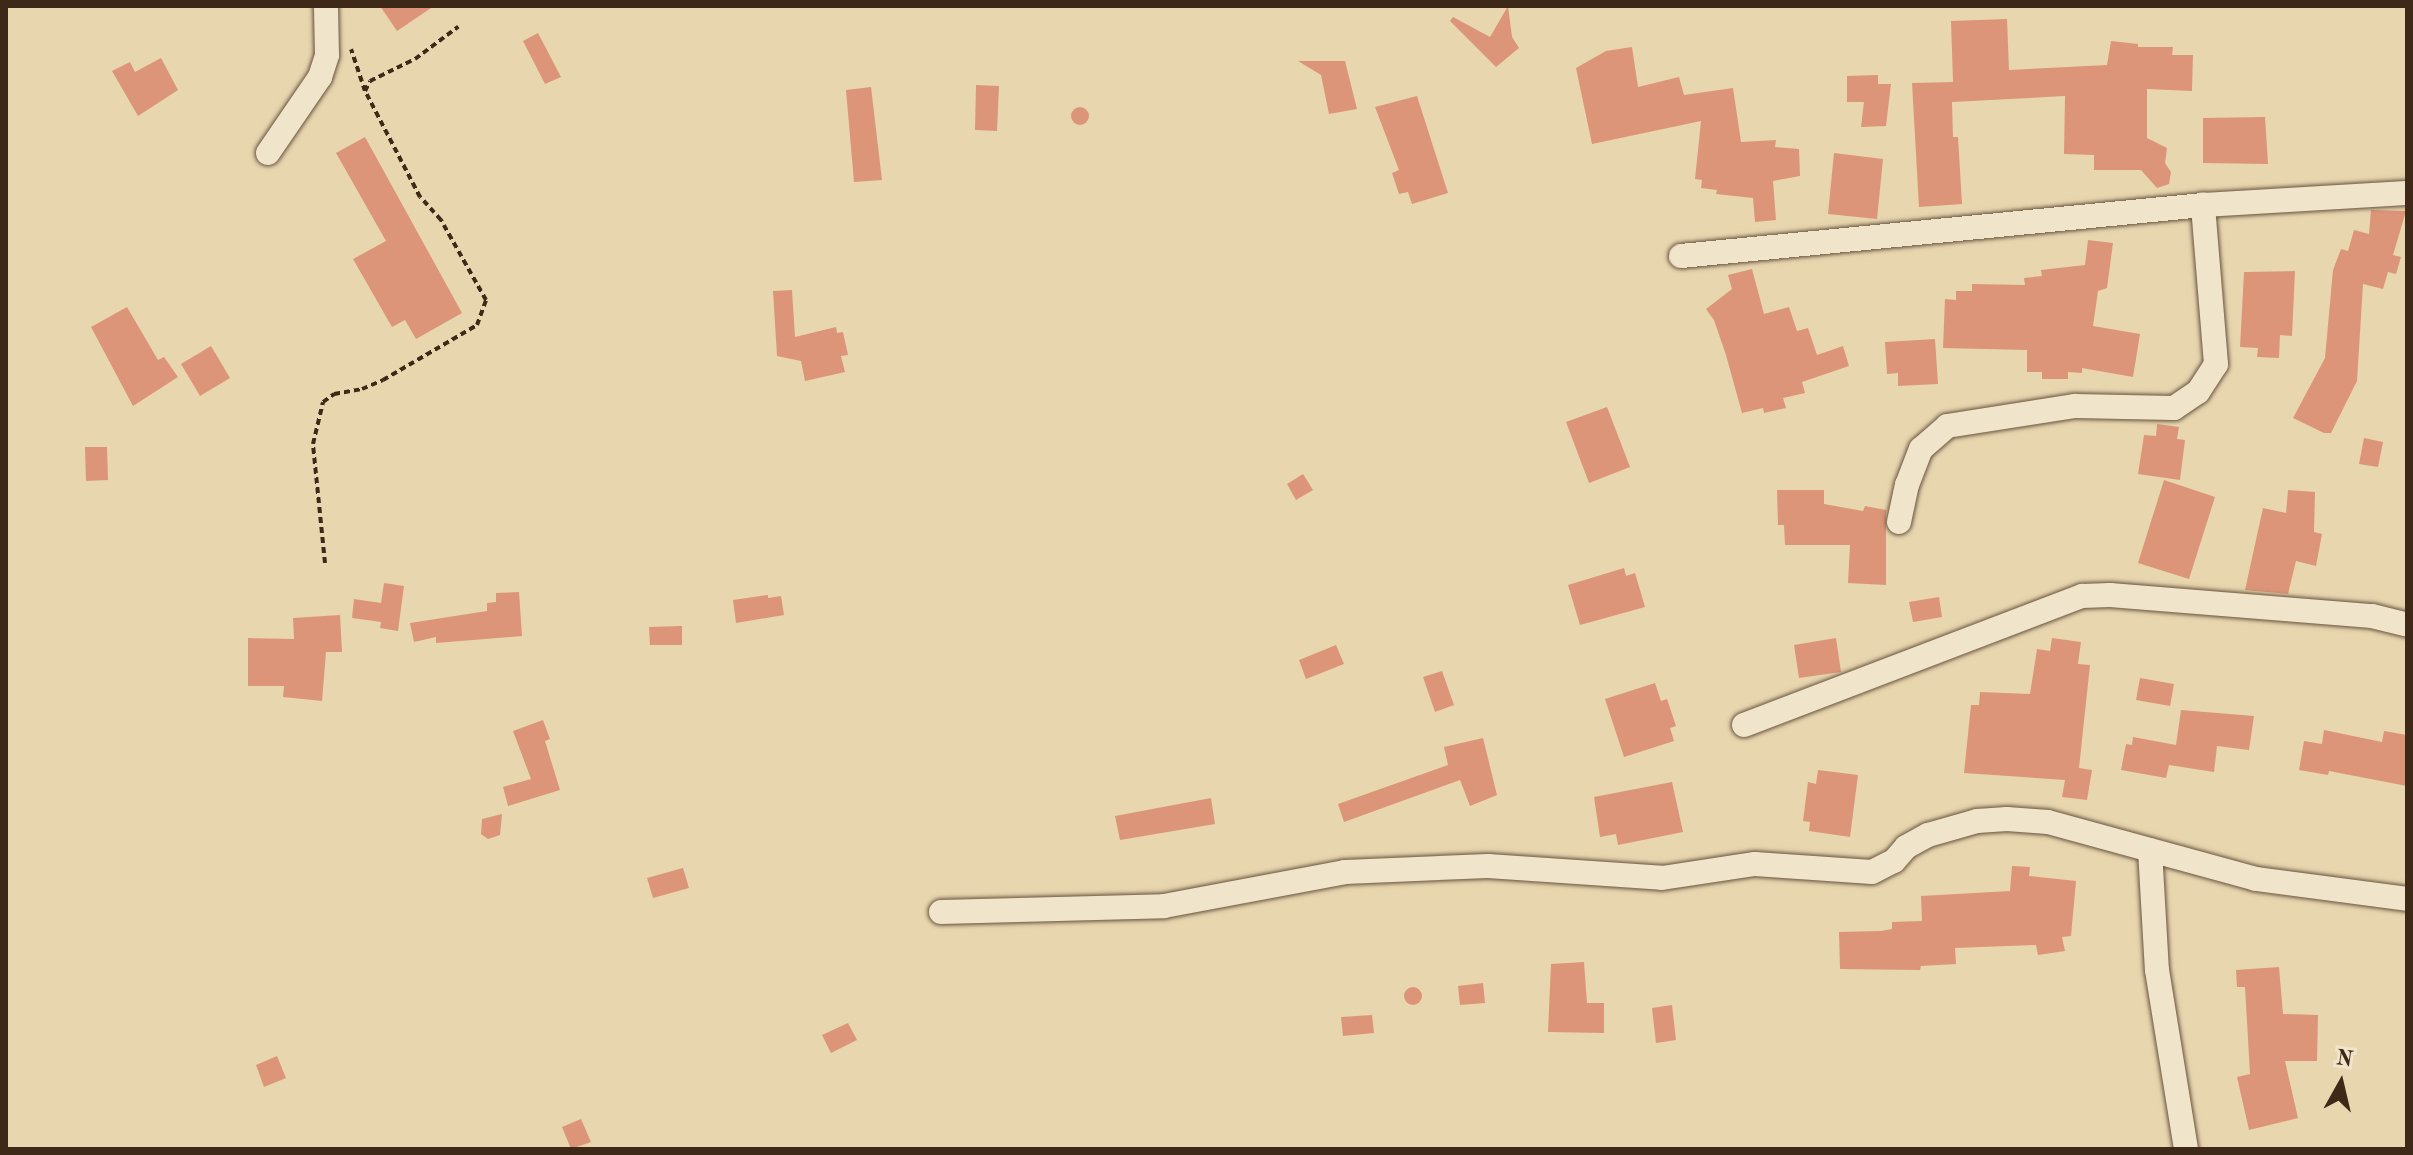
<!DOCTYPE html>
<style>
body{margin:0}
#map{position:relative;width:2413px;height:1155px;overflow:hidden;background:#e8d6af;font-family:"Old Standard TT",serif}
div>[style]{position:absolute}
[style*='--x']{left:calc(var(--x)*1px);top:calc(var(--y)*1px);width:calc(var(--w)*1px);rotate:calc(var(--a)*1deg)}
.building>*{inset:0;background:#dc9579}
.round{border-radius:50%}
.path>*{height:4px;margin-top:-2px;transform-origin:0;background:repeating-linear-gradient(90deg,#3e2918 0 6px,transparent 0 10px)}
.roads{filter:drop-shadow(0 0 2px #68543e) drop-shadow(0 0 2px #68543e)}
.minor>*{height:24px;margin:-12px;padding:0 12px;transform-origin:12px;border-radius:12px;background:#f0e4cb}
span{translate:-50% -50%;white-space:nowrap;text-align:center;line-height:1.15;-webkit-text-stroke:7px #f0e4cb;paint-order:stroke}
.frame{position:absolute;inset:0;border:8px solid #3e2918;pointer-events:none}
.north{position:absolute;left:2301px;top:1043px;width:80px;height:80px;-webkit-text-stroke:6px #f0e4cb;paint-order:stroke;rotate:8deg;font-size:22px;font-weight:700;line-height:32px;text-align:center;color:#3e2918}
.north::after{content:'';display:block;margin:auto;width:28px;height:36px;background:#3e2918;clip-path:polygon(50% 0,100% 100%,50% 72%,0 100%)}
</style>
<div id="map">
<div class="building">
<div style="clip-path:polygon(380px 6px,434px 6px,397px 31px)"></div>
<div style="clip-path:polygon(1508px 6px,1512px 37px,1519px 48px,1496px 67px,1450px 21px,1453px 17px,1490px 37px)"></div>
<div style="clip-path:polygon(2007px 19px,2009px 70px,2107px 65px,2111px 41px,2138px 44px,2138px 47px,2173px 47px,2172px 55px,2193px 55px,2192px 91px,2147px 89px,2147px 138px,2167px 148px,2165px 163px,2171px 172px,2169px 184px,2157px 188px,2141px 170px,2094px 170px,2094px 155px,2064px 154px,2065px 96px,1952px 102px,1953px 137px,1958px 137px,1962px 204px,1919px 207px,1912px 83px,1953px 82px,1951px 21px)"></div>
<div style="clip-path:polygon(538px 33px,561px 77px,545px 84px,523px 41px)"></div>
<div style="clip-path:polygon(1632px 47px,1638px 87px,1679px 77px,1684px 95px,1733px 88px,1741px 142px,1776px 140px,1775px 147px,1799px 149px,1800px 176px,1773px 181px,1776px 220px,1755px 222px,1753px 198px,1716px 194px,1717px 190px,1701px 188px,1702px 180px,1695px 179px,1701px 121px,1592px 144px,1576px 68px,1606px 51px)"></div>
<div style="clip-path:polygon(161px 58px,178px 90px,138px 116px,112px 71px,130px 62px,135px 72px)"></div>
<div style="clip-path:polygon(1298px 61px,1345px 61px,1357px 109px,1329px 114px,1321px 75px)"></div>
<div style="clip-path:polygon(1878px 75px,1878px 84px,1891px 84px,1886px 126px,1861px 127px,1864px 102px,1847px 102px,1847px 76px)"></div>
<div style="clip-path:polygon(976px 85px,999px 86px,997px 131px,975px 130px)"></div>
<div style="clip-path:polygon(871px 87px,882px 180px,854px 182px,846px 90px)"></div>
<div style="clip-path:polygon(1417px 96px,1448px 193px,1412px 204px,1408px 192px,1399px 194px,1392px 173px,1399px 170px,1375px 107px)"></div>
<div class="round" style="left:1071px;top:107px;width:18px;height:18px"></div>
<div style="clip-path:polygon(2265px 117px,2268px 164px,2203px 163px,2203px 118px)"></div>
<div style="clip-path:polygon(365px 137px,462px 313px,416px 339px,405px 320px,392px 327px,353px 259px,386px 241px,336px 153px)"></div>
<div style="clip-path:polygon(1834px 153px,1883px 159px,1877px 219px,1828px 214px)"></div>
<div style="clip-path:polygon(2371px 210px,2406px 211px,2393px 255px,2401px 257px,2396px 274px,2388px 272px,2383px 289px,2363px 284px,2357px 381px,2331px 433px,2324px 433px,2293px 418px,2325px 358px,2333px 270px,2341px 249px,2348px 251px,2354px 230px,2369px 234px)"></div>
<div style="clip-path:polygon(2088px 240px,2113px 243px,2107px 288px,2098px 291px,2093px 326px,2140px 334px,2133px 377px,2082px 368px,2082px 373px,2068px 372px,2068px 379px,2042px 379px,2042px 372px,2027px 372px,2027px 350px,1943px 348px,1945px 299px,1956px 300px,1956px 291px,1972px 291px,1972px 284px,2025px 285px,2024px 278px,2042px 276px,2041px 270px,2085px 265px)"></div>
<div style="clip-path:polygon(1752px 269px,1764px 314px,1789px 307px,1797px 331px,1808px 328px,1817px 355px,1843px 346px,1849px 366px,1802px 382px,1805px 393px,1783px 398px,1786px 408px,1764px 413px,1763px 408px,1742px 413px,1726px 355px,1714px 320px,1706px 309px,1732px 289px,1728px 275px)"></div>
<div style="clip-path:polygon(2295px 271px,2292px 336px,2280px 335px,2279px 358px,2257px 357px,2258px 348px,2240px 347px,2244px 272px)"></div>
<div style="clip-path:polygon(792px 290px,795px 337px,836px 327px,837px 333px,843px 332px,848px 355px,841px 356px,845px 372px,805px 381px,801px 361px,777px 356px,773px 291px)"></div>
<div style="clip-path:polygon(127px 307px,158px 360px,164px 357px,178px 377px,133px 406px,91px 327px)"></div>
<div style="clip-path:polygon(1935px 339px,1938px 384px,1898px 386px,1898px 373px,1887px 374px,1885px 342px)"></div>
<div style="clip-path:polygon(211px 346px,230px 378px,200px 396px,181px 364px)"></div>
<div style="clip-path:polygon(1607px 407px,1630px 467px,1589px 483px,1566px 422px)"></div>
<div style="clip-path:polygon(2157px 424px,2179px 427px,2177px 439px,2185px 440px,2180px 480px,2138px 474px,2144px 435px,2156px 436px)"></div>
<div style="clip-path:polygon(2364px 438px,2383px 442px,2378px 467px,2359px 464px)"></div>
<div style="clip-path:polygon(85px 447px,107px 447px,108px 480px,86px 481px)"></div>
<div style="clip-path:polygon(1303px 474px,1313px 490px,1296px 500px,1287px 484px)"></div>
<div style="clip-path:polygon(2164px 480px,2215px 497px,2189px 579px,2138px 563px)"></div>
<div style="clip-path:polygon(1777px 490px,1824px 490px,1824px 504px,1863px 511px,1865px 506px,1886px 510px,1886px 585px,1848px 583px,1850px 545px,1785px 545px,1784px 525px,1778px 525px)"></div>
<div style="clip-path:polygon(2288px 490px,2315px 492px,2314px 532px,2322px 534px,2316px 566px,2296px 561px,2288px 594px,2245px 590px,2263px 508px,2286px 513px)"></div>
<div style="clip-path:polygon(1624px 568px,1626px 576px,1635px 573px,1645px 607px,1580px 625px,1568px 585px)"></div>
<div style="clip-path:polygon(384px 583px,404px 586px,398px 631px,380px 628px,381px 622px,352px 618px,354px 599px,381px 603px)"></div>
<div style="clip-path:polygon(519px 592px,522px 636px,436px 643px,436px 637px,414px 642px,410px 623px,487px 611px,487px 603px,496px 602px,496px 593px)"></div>
<div style="clip-path:polygon(768px 595px,768px 598px,781px 596px,784px 615px,736px 623px,733px 600px)"></div>
<div style="clip-path:polygon(1939px 597px,1942px 617px,1913px 622px,1909px 602px)"></div>
<div style="clip-path:polygon(340px 615px,342px 652px,326px 652px,322px 701px,283px 697px,284px 686px,248px 686px,248px 638px,294px 639px,293px 618px)"></div>
<div style="clip-path:polygon(682px 626px,682px 645px,650px 645px,649px 627px)"></div>
<div style="clip-path:polygon(1836px 638px,1841px 672px,1799px 678px,1794px 645px)"></div>
<div style="clip-path:polygon(2052px 638px,2081px 642px,2078px 664px,2090px 665px,2079px 768px,2092px 770px,2087px 800px,2062px 797px,2065px 780px,1964px 773px,1971px 705px,1979px 705px,1980px 692px,2030px 694px,2037px 649px,2050px 651px)"></div>
<div style="clip-path:polygon(1336px 645px,1344px 664px,1306px 679px,1299px 660px)"></div>
<div style="clip-path:polygon(1442px 671px,1454px 705px,1435px 712px,1423px 677px)"></div>
<div style="clip-path:polygon(2140px 678px,2174px 684px,2170px 706px,2136px 700px)"></div>
<div style="clip-path:polygon(1655px 683px,1661px 701px,1667px 699px,1676px 726px,1670px 728px,1674px 741px,1624px 757px,1605px 699px)"></div>
<div style="clip-path:polygon(2181px 710px,2254px 716px,2249px 750px,2217px 746px,2214px 772px,2169px 765px,2166px 778px,2121px 770px,2126px 744px,2132px 745px,2133px 737px,2176px 745px)"></div>
<div style="clip-path:polygon(543px 720px,550px 739px,545px 741px,560px 790px,508px 806px,503px 787px,531px 779px,513px 731px)"></div>
<div style="clip-path:polygon(2324px 730px,2382px 742px,2384px 731px,2407px 735px,2407px 786px,2329px 771px,2328px 775px,2299px 770px,2304px 741px,2322px 744px)"></div>
<div style="clip-path:polygon(1483px 738px,1497px 795px,1470px 806px,1460px 780px,1344px 822px,1338px 804px,1448px 765px,1444px 747px)"></div>
<div style="clip-path:polygon(1818px 770px,1858px 775px,1850px 837px,1809px 831px,1810px 822px,1803px 821px,1808px 782px,1816px 784px)"></div>
<div style="clip-path:polygon(1672px 782px,1683px 832px,1618px 845px,1616px 834px,1600px 837px,1594px 797px)"></div>
<div style="clip-path:polygon(1211px 798px,1215px 824px,1120px 840px,1115px 816px)"></div>
<div style="clip-path:polygon(502px 814px,500px 835px,488px 839px,481px 834px,482px 819px)"></div>
<div style="clip-path:polygon(2012px 866px,2030px 867px,2029px 876px,2076px 881px,2071px 936px,2062px 937px,2065px 951px,2038px 955px,2036px 945px,1955px 948px,1956px 964px,1921px 966px,1920px 970px,1840px 969px,1839px 932px,1881px 931px,1892px 929px,1892px 922px,1922px 921px,1921px 896px,2010px 891px)"></div>
<div style="clip-path:polygon(683px 868px,689px 888px,653px 898px,647px 878px)"></div>
<div style="clip-path:polygon(1584px 962px,1587px 1003px,1604px 1003px,1604px 1033px,1548px 1032px,1551px 964px)"></div>
<div style="clip-path:polygon(2279px 967px,2283px 1014px,2318px 1015px,2317px 1061px,2285px 1061px,2298px 1118px,2249px 1130px,2237px 1077px,2250px 1074px,2245px 987px,2237px 987px,2236px 970px)"></div>
<div style="clip-path:polygon(1483px 983px,1485px 1003px,1460px 1005px,1458px 986px)"></div>
<div class="round" style="left:1404px;top:987px;width:18px;height:18px"></div>
<div style="clip-path:polygon(1672px 1005px,1676px 1040px,1656px 1043px,1652px 1008px)"></div>
<div style="clip-path:polygon(1372px 1015px,1374px 1033px,1343px 1036px,1341px 1017px)"></div>
<div style="clip-path:polygon(848px 1023px,857px 1040px,831px 1053px,822px 1035px)"></div>
<div style="clip-path:polygon(277px 1056px,286px 1078px,264px 1087px,256px 1065px)"></div>
<div style="clip-path:polygon(581px 1119px,591px 1142px,571px 1149px,562px 1127px)"></div>
</div>
<div class="path">
<div style="--x:365;--y:91;--w:11;--a:-63"></div>
<div style="--x:370;--y:81;--w:50;--a:-26.1"></div>
<div style="--x:415;--y:59;--w:54;--a:-36.7"></div>
<div style="--x:325;--y:563;--w:120;--a:-95.8"></div>
<div style="--x:313;--y:444;--w:43;--a:-76.6"></div>
<div style="--x:323;--y:402;--w:14;--a:-36"></div>
<div style="--x:334;--y:394;--w:28;--a:-10"></div>
<div style="--x:362;--y:389;--w:23;--a:-23"></div>
<div style="--x:383;--y:380;--w:109;--a:-30.3"></div>
<div style="--x:477;--y:325;--w:27;--a:-70"></div>
<div style="--x:486;--y:300;--w:92;--a:-119.4"></div>
<div style="--x:441;--y:220;--w:31;--a:-132"></div>
<div style="--x:420;--y:197;--w:119;--a:-117.4"></div>
<div style="--x:365;--y:91;--w:44;--a:-108.4"></div>
</div>
<div class="roads">
<div class="minor">
<div style="--x:268;--y:153;--w:92;--a:-55.6"></div>
<div style="--x:320;--y:77;--w:23;--a:-72"></div>
<div style="--x:327;--y:55;--w:49;--a:-91.2"></div>
<div style="--x:1681;--y:256;--w:524;--a:-5.58"></div>
<div style="--x:2203;--y:205;--w:204;--a:-3.4"></div>
<div style="--x:1899;--y:522;--w:38;--a:-78"></div>
<div style="--x:1907;--y:485;--w:39;--a:-69"></div>
<div style="--x:1921;--y:449;--w:35;--a:-41"></div>
<div style="--x:1947;--y:426;--w:130;--a:-8.9"></div>
<div style="--x:2075;--y:406;--w:99;--a:1.2"></div>
<div style="--x:2174;--y:408;--w:29;--a:-34"></div>
<div style="--x:2198;--y:392;--w:33;--a:-57"></div>
<div style="--x:2216;--y:364;--w:160;--a:-94.7"></div>
<div style="--x:1744;--y:725;--w:362;--a:-20.9"></div>
<div style="--x:2082;--y:596;--w:28;--a:-2"></div>
<div style="--x:2110;--y:595;--w:263;--a:4.6"></div>
<div style="--x:2372;--y:616;--w:36;--a:14"></div>
<div style="--x:2150;--y:850;--w:120;--a:86.7"></div>
<div style="--x:2157;--y:970;--w:181;--a:80.8"></div>
<div style="--x:941;--y:912;--w:223;--a:-1.5"></div>
<div style="--x:1164;--y:906;--w:184;--a:-10.6"></div>
<div style="--x:1345;--y:872;--w:143;--a:-2.4"></div>
<div style="--x:1488;--y:866;--w:174;--a:3.9"></div>
<div style="--x:1662;--y:878;--w:94;--a:-8.6"></div>
<div style="--x:1755;--y:864;--w:117;--a:3.9"></div>
<div style="--x:1872;--y:872;--w:25;--a:-27"></div>
<div style="--x:1894;--y:861;--w:18;--a:-49"></div>
<div style="--x:1906;--y:847;--w:25;--a:-29"></div>
<div style="--x:1928;--y:835;--w:51;--a:-15.9"></div>
<div style="--x:1977;--y:821;--w:30;--a:-4"></div>
<div style="--x:2007;--y:819;--w:41;--a:4.2"></div>
<div style="--x:2048;--y:822;--w:216;--a:15.3"></div>
<div style="--x:2256;--y:879;--w:152;--a:7.5"></div>
</div>
</div>
<div class="frame"></div>
<div class="north">N</div>
</div>
